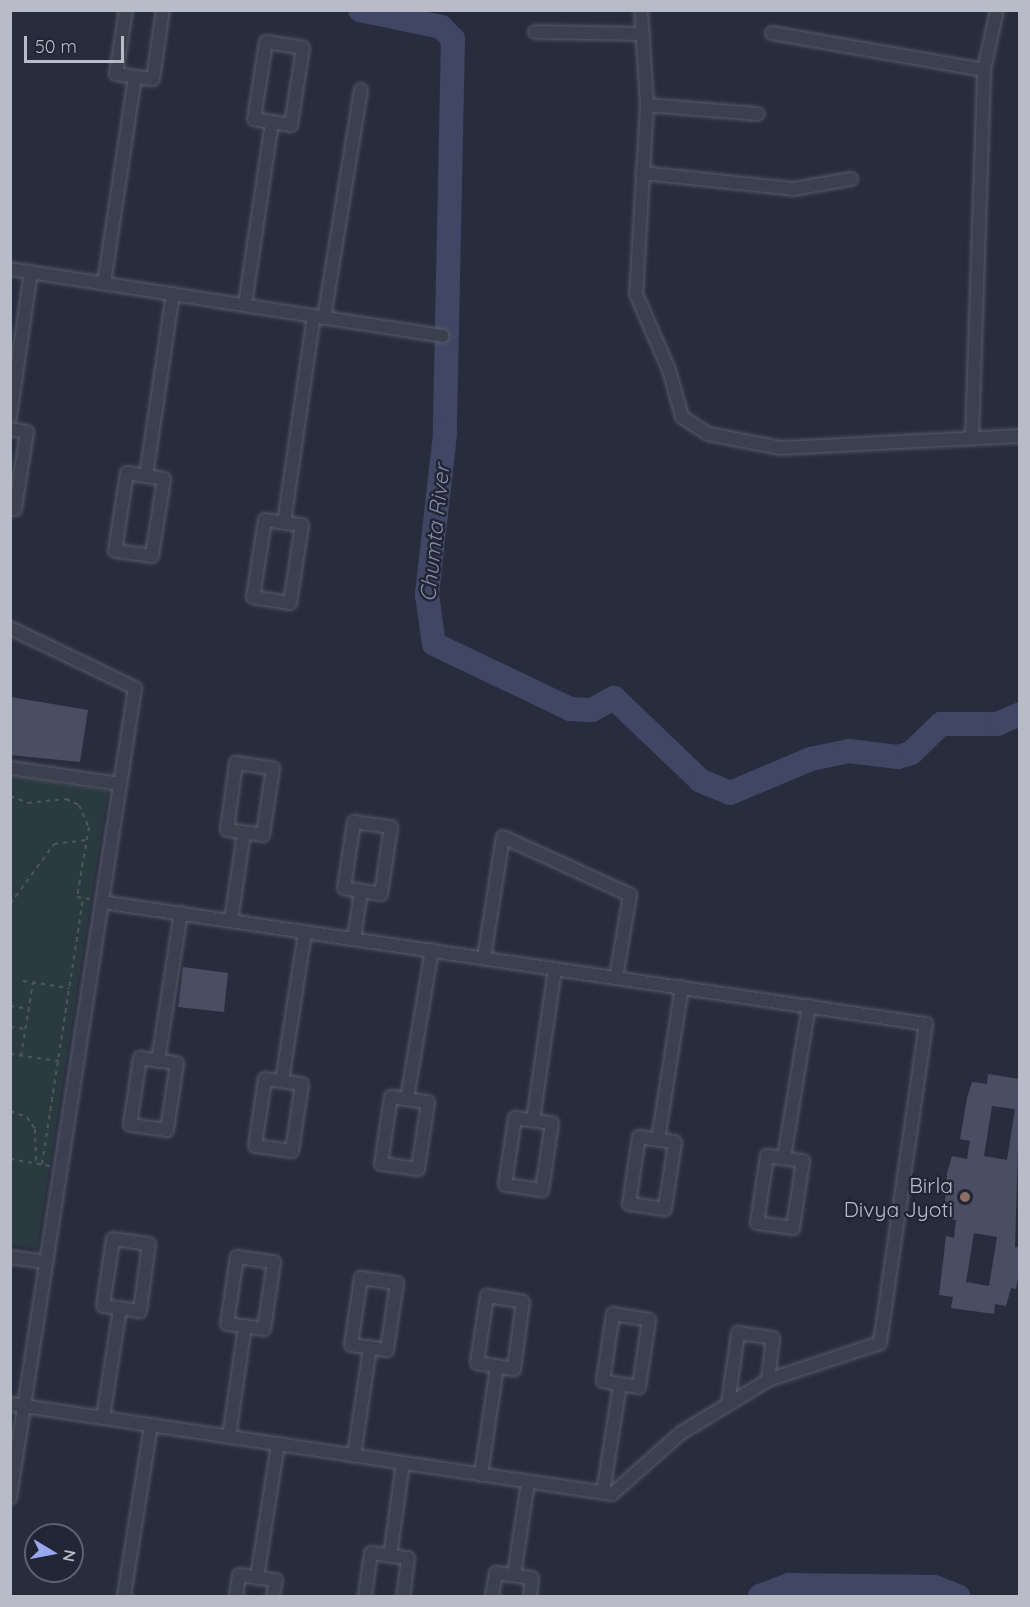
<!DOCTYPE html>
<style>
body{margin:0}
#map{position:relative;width:1030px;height:1607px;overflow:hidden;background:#282d3e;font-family:Quicksand,sans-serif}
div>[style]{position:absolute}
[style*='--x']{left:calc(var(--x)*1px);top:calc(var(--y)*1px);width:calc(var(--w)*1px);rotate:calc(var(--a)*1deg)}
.green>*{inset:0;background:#2b3a40}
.river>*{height:24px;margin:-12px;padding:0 12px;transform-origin:12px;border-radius:12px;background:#404765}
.building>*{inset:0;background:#4a4e62}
.path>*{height:2px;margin-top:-1px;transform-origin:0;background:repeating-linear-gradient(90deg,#4a575e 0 4.5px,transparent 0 9px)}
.roads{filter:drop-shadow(0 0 2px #575b69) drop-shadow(0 0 2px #575b69)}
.minor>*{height:12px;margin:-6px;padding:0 6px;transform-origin:6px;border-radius:6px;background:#3c404e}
.dots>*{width:16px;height:16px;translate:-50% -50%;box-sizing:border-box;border:3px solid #212534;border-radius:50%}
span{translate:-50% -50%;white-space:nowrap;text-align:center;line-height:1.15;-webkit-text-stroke:5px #212534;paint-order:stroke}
.poi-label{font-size:21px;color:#b9bbc9}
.right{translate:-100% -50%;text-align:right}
.water-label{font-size:22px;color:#848cad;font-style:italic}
.frame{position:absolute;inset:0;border:12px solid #b9bbc9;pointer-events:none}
.north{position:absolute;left:24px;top:1523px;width:60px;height:60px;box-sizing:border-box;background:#212534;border:2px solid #5e6170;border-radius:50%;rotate:100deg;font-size:16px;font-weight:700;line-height:24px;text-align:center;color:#b9bbc9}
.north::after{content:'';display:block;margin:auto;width:21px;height:27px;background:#99a7ee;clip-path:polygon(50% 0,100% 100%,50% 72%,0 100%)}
.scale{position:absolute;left:24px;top:36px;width:100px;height:27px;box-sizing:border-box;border:3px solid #b9bbc9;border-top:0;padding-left:8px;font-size:18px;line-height:21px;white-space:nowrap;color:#b9bbc9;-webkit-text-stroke:4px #212534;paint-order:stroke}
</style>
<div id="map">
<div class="green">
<div style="clip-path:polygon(11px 776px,108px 791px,37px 1249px,11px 1245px)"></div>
</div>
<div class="river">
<div style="--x:360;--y:10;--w:83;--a:11.9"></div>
<div style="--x:441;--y:27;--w:17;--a:45"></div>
<div style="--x:453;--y:39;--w:395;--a:91.2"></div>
<div style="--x:445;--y:434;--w:162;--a:96.4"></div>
<div style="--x:427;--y:595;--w:49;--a:81.9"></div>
<div style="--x:434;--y:644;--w:151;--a:25.5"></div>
<div style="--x:570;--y:709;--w:22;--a:3"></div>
<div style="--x:592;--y:710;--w:25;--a:-29"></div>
<div style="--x:614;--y:698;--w:120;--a:43.7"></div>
<div style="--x:701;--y:781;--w:31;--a:22"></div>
<div style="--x:730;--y:793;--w:88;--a:-22.8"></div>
<div style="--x:811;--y:759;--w:39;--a:-12"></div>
<div style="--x:849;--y:751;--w:49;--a:7"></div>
<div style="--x:898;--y:757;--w:14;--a:-17"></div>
<div style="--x:911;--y:753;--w:42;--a:-44"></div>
<div style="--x:941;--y:724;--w:56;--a:0"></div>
<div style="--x:997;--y:724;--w:25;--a:-23"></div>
<div style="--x:760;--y:1596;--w:31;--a:-21"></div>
<div style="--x:789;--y:1585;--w:145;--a:0.8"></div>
<div style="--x:934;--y:1587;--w:26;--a:21"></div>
</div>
<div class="building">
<div style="clip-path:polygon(11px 697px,88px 710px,80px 762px,10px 755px)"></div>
<div style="clip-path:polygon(183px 967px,228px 973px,224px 1012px,178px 1007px)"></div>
<div style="clip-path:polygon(evenodd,988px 1074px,1020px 1079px,1015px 1247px,1020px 1248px,1020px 1266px,1016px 1289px,1011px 1288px,1006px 1306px,995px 1304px,994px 1314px,951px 1308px,953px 1297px,939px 1295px,946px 1236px,954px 1238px,956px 1220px,944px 1218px,947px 1173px,952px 1156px,967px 1159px,970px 1141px,960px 1139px,967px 1098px,972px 1082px,987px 1084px,988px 1074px,992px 1106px,1015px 1109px,1007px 1160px,984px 1156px,992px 1106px,988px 1074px,974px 1233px,997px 1237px,989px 1286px,966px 1282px,974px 1233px)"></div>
</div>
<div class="path">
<div style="--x:10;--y:796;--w:19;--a:21"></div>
<div style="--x:28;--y:803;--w:38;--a:-6"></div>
<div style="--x:66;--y:799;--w:14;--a:25"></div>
<div style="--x:79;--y:805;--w:24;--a:66"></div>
<div style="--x:89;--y:827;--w:71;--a:99.7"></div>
<div style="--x:77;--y:897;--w:13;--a:9"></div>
<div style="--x:10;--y:904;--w:74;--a:-53.7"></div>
<div style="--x:54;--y:844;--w:33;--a:-7"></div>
<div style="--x:23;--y:981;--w:47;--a:8.7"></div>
<div style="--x:10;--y:1006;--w:18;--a:9"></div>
<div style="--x:10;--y:1027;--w:15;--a:8"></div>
<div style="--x:10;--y:1054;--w:49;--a:8.3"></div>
<div style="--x:21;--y:1056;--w:74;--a:-80.7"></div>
<div style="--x:10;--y:1111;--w:18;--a:19"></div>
<div style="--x:27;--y:1117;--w:14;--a:56"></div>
<div style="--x:35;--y:1129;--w:34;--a:88"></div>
<div style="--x:10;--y:1147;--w:6;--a:90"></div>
<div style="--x:10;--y:1159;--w:41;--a:9.9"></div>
<div style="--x:42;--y:1164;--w:269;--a:-81.2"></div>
</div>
<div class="roads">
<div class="minor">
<div style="--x:126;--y:10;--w:65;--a:98.9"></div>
<div style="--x:116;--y:74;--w:37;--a:8"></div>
<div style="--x:153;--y:79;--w:70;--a:-81.8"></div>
<div style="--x:641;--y:10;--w:95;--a:86.4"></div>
<div style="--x:647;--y:105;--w:189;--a:93.3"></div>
<div style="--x:636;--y:294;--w:83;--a:66.5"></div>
<div style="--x:669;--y:370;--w:49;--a:74.5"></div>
<div style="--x:682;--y:417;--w:31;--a:33"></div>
<div style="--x:708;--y:434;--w:74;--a:10.9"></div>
<div style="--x:781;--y:448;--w:239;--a:-2.9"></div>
<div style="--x:535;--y:32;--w:108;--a:1.1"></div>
<div style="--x:772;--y:33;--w:215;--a:9.9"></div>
<div style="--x:266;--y:42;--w:37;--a:9"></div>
<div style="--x:303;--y:48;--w:78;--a:98.9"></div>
<div style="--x:291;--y:125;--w:37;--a:-171"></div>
<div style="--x:254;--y:119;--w:78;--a:-81.1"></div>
<div style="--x:647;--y:105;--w:111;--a:4.6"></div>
<div style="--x:642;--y:173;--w:152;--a:6"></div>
<div style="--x:793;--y:189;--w:59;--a:-9.8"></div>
<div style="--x:10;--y:269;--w:438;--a:8.8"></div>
<div style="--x:104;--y:284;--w:209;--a:-81.5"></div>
<div style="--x:245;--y:305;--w:185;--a:-81.6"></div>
<div style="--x:324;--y:318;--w:231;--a:-80.8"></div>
<div style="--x:10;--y:417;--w:147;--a:-81.8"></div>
<div style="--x:10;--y:429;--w:17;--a:10"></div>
<div style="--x:27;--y:432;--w:78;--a:98.9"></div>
<div style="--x:15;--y:509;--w:5;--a:-169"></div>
<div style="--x:972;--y:437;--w:367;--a:-88.1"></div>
<div style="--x:984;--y:70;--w:61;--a:-77.8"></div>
<div style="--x:127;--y:473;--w:37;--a:9"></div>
<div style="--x:164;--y:479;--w:78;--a:98.9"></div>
<div style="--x:152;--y:556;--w:37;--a:-172"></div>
<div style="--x:115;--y:551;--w:79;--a:-81.3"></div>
<div style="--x:146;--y:476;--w:184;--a:-81.6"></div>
<div style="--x:265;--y:520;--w:37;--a:8"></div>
<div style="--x:302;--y:525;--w:79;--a:98.7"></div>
<div style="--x:290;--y:603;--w:37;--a:-171"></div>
<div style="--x:253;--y:597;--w:78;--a:-81.1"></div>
<div style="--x:284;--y:523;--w:209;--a:-81.8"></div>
<div style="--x:10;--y:628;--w:139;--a:25.6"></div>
<div style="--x:135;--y:688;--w:819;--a:98.78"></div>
<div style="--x:236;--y:763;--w:37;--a:8"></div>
<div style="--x:273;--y:768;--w:68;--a:98.5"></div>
<div style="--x:263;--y:835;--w:36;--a:-172"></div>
<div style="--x:227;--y:830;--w:68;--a:-82.3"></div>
<div style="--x:10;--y:768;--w:111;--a:8.3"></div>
<div style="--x:354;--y:822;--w:37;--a:8"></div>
<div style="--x:391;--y:827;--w:68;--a:98.5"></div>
<div style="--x:381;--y:894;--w:37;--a:-171"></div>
<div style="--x:344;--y:888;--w:67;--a:-81.4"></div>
<div style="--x:231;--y:921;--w:89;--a:-81.6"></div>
<div style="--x:354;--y:939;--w:49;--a:-81.7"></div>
<div style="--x:484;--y:958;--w:122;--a:-81.1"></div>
<div style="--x:503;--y:837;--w:140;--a:24.5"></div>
<div style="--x:630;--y:895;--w:84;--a:99.6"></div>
<div style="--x:140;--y:1058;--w:37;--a:8"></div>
<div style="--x:177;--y:1063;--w:68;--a:98.5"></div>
<div style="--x:167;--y:1130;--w:37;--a:-172"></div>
<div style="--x:130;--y:1125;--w:68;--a:-81.5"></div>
<div style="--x:158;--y:1061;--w:150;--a:-81.2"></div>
<div style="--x:265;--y:1079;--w:37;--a:8"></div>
<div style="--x:302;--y:1084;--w:68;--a:98.5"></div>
<div style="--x:292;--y:1151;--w:37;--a:-172"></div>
<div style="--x:255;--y:1146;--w:68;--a:-81.5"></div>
<div style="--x:282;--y:1081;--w:151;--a:-81.2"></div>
<div style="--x:391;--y:1097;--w:37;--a:8"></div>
<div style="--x:428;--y:1102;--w:68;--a:98.5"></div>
<div style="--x:418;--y:1169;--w:37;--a:-172"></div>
<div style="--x:381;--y:1164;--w:68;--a:-81.5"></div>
<div style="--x:407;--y:1099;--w:151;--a:-80.5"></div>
<div style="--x:515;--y:1118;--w:37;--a:8"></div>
<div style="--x:552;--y:1123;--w:68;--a:98.5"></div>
<div style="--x:542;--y:1190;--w:37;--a:-172"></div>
<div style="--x:505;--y:1185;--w:68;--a:-81.5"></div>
<div style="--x:533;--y:1120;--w:153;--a:-81.7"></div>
<div style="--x:639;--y:1137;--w:36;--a:8"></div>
<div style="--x:675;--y:1142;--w:68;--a:98.5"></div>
<div style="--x:665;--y:1209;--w:36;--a:-172"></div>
<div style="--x:629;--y:1204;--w:68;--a:-81.5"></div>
<div style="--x:658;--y:1140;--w:155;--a:-81.1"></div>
<div style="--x:767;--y:1156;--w:36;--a:8"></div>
<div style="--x:803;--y:1161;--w:68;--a:98.5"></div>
<div style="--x:793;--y:1228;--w:36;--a:-172"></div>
<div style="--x:757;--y:1223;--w:68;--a:-81.5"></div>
<div style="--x:784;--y:1158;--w:154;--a:-80.7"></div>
<div style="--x:113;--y:1239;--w:36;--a:8"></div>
<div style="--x:149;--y:1244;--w:68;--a:97.7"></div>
<div style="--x:140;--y:1311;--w:37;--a:-172"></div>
<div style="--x:103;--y:1306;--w:68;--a:-81.5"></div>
<div style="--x:10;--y:1257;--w:37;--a:8"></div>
<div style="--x:237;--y:1257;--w:37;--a:8"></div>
<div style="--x:274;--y:1262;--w:68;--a:98.5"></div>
<div style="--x:264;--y:1329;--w:37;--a:-172"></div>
<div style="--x:227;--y:1324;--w:68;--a:-81.5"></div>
<div style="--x:361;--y:1278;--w:36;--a:8"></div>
<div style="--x:397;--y:1283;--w:68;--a:98.5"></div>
<div style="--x:387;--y:1350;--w:36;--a:-172"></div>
<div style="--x:351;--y:1345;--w:68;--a:-81.5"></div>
<div style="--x:487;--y:1296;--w:36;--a:9"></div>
<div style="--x:523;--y:1302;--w:68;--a:97.7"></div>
<div style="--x:514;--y:1369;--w:37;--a:-171"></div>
<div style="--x:477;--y:1363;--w:68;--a:-81.5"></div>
<div style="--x:613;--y:1314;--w:36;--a:9"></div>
<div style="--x:649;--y:1320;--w:68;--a:98.5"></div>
<div style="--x:639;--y:1387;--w:36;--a:-171"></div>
<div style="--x:603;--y:1381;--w:68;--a:-81.5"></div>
<div style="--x:10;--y:1404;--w:609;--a:8.5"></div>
<div style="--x:612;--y:1494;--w:92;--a:-41.5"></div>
<div style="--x:681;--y:1433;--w:102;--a:-31.3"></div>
<div style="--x:768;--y:1380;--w:118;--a:-18.3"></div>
<div style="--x:880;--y:1343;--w:322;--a:-81.8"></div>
<div style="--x:926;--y:1024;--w:833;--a:-171.58"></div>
<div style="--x:728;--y:1404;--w:72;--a:-82"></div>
<div style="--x:738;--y:1333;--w:35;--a:8"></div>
<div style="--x:773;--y:1338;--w:42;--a:96.8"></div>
<div style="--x:103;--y:1418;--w:111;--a:-81.2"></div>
<div style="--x:229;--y:1437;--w:112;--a:-81.8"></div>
<div style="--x:354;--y:1456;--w:110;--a:-81.6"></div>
<div style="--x:481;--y:1475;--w:110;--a:-81.6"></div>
<div style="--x:603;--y:1493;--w:110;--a:-81.1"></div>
<div style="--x:390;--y:1556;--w:94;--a:-82"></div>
<div style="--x:514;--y:1575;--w:94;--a:-81.4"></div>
<div style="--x:257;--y:1578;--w:136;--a:-81.1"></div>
<div style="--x:124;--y:1596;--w:173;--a:-81"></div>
<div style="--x:236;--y:1596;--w:21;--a:-82"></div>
<div style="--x:239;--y:1575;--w:37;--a:8"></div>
<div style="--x:276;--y:1580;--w:16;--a:101"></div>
<div style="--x:365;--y:1596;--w:43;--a:-82.1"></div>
<div style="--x:371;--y:1553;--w:37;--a:8"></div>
<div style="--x:408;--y:1558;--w:38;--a:97"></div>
<div style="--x:492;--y:1596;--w:23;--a:-80"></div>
<div style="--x:496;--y:1573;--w:36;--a:8"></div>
<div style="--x:532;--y:1578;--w:18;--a:96"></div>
</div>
</div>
<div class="dots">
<div style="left:965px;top:1197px;background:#8d6e63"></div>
</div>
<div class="poi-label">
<span class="right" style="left:953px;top:1197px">Birla<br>Divya Jyoti</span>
</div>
<div class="water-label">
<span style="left:435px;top:533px;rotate:-84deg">Chumta River</span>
</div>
<div class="frame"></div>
<div class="north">N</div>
<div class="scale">50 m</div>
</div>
